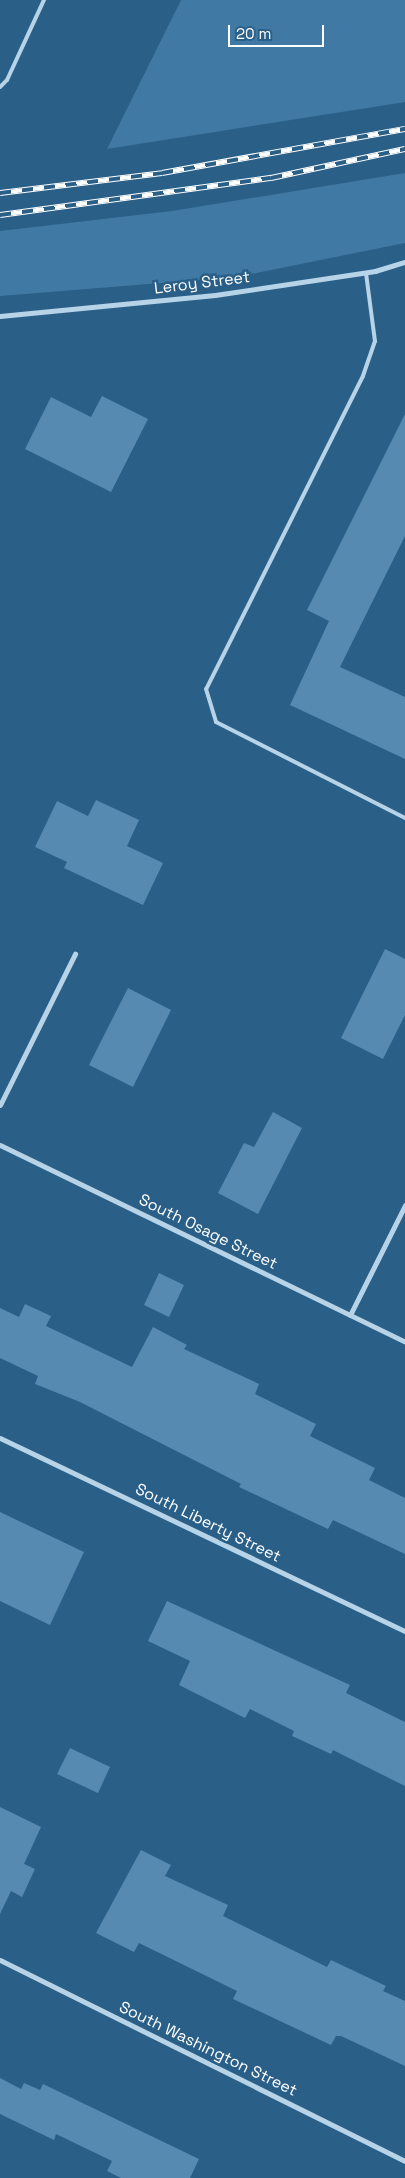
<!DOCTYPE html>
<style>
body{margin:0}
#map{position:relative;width:405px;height:2178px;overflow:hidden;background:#2a5f88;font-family:"Space Grotesk",sans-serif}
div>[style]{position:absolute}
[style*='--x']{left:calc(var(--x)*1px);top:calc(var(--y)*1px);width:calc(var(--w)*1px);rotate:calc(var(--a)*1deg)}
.green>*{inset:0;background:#3f79a4}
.building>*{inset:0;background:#568ab1}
.service>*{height:4px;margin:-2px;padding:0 2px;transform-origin:2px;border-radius:2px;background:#b7d3e8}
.minor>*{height:5px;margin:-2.5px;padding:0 2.5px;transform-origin:2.5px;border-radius:2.5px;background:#b7d3e8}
.rail>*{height:5.5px;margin-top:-2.75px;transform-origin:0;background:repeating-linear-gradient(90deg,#2a5f88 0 11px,#fff 0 22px);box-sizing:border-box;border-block:1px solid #fff}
span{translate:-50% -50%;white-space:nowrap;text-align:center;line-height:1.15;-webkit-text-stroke:5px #2a5f88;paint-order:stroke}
.street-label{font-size:16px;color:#fff}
.scale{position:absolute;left:228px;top:25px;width:96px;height:22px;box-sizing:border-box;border:2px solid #fff;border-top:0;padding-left:6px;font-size:15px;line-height:18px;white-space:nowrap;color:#fff;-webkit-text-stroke:4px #2a5f88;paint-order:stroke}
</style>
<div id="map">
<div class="green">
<div style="clip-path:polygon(181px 0,405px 0,405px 102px,107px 149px)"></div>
<div style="clip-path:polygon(405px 173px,405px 243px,236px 277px,0 296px,0 231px,172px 211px)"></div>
</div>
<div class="building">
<div style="clip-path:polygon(102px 396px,148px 419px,111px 492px,25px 449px,51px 397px,91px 417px)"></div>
<div style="clip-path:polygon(405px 414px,405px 536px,340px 667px,405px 697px,405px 759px,290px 705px,329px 621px,307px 610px)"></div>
<div style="clip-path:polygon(96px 800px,139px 820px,127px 846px,163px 863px,143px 905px,64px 868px,67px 862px,35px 847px,57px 801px,88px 816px)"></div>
<div style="clip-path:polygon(385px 949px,405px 959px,405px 1015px,383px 1059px,341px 1038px)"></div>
<div style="clip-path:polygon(128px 988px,171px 1010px,133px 1087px,89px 1065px)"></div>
<div style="clip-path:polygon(273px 1112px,302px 1128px,258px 1214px,218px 1193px,244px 1143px,254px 1147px)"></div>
<div style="clip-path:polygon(159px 1273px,184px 1285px,169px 1317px,144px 1305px)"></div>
<div style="clip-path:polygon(25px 1304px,51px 1316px,46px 1326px,132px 1367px,153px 1327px,187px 1345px,184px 1349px,259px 1384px,255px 1394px,316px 1424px,310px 1436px,375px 1468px,369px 1480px,405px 1498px,405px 1554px,333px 1520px,328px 1529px,239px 1487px,241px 1484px,80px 1402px,35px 1384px,38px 1376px,0 1358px,0 1308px,19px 1317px)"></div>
<div style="clip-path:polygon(0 1512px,84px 1552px,50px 1625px,0 1601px)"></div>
<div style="clip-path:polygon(167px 1601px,350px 1685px,346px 1693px,405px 1722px,405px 1786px,333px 1750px,331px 1754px,292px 1736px,294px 1731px,250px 1709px,245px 1718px,179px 1685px,190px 1661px,148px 1641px)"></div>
<div style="clip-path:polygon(70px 1748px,110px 1767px,98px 1793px,57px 1774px)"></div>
<div style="clip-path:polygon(0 1807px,41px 1827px,24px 1864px,35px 1869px,22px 1897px,11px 1891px,0 1914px)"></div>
<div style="clip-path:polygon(141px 1850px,171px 1865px,165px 1876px,228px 1905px,223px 1916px,327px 1967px,331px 1960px,386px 1986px,383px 1991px,405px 2001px,405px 2066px,341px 2036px,336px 2036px,331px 2045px,233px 1999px,237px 1991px,139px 1943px,134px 1952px,96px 1933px)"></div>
<div style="clip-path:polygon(0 2078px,21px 2089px,24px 2083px,40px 2090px,43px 2084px,199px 2159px,190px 2178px,121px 2178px,107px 2171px,112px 2161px,56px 2134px,54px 2140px,0 2114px)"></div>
</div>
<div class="service">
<div style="--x:0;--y:87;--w:10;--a:-45"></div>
<div style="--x:7;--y:80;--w:88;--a:-65.2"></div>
<div style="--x:366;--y:273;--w:69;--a:82.5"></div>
<div style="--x:375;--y:341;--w:37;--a:109"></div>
<div style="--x:363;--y:376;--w:350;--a:116.6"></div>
<div style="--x:206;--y:689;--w:34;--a:73"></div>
<div style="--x:216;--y:722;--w:212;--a:26.9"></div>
</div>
<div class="minor">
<div style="--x:0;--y:316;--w:216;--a:-5.6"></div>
<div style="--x:215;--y:295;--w:162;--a:-8.5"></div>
<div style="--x:375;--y:271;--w:31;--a:-17"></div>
<div style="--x:0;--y:1105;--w:169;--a:-63.6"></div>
<div style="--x:0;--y:1145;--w:450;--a:25.9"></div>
<div style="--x:350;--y:1315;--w:123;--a:-63.4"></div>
<div style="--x:0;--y:1438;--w:449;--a:25.5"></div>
<div style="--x:0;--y:1960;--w:452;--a:26.4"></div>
</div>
<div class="rail">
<div style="--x:0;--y:193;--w:163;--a:-7"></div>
<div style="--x:162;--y:173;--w:247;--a:-10.3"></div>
<div style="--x:0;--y:215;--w:274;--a:-7.8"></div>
<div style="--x:271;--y:178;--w:137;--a:-12.2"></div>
</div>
<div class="street-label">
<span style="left:202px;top:283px;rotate:-7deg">Leroy Street</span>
<span style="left:208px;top:1232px;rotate:26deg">South Osage Street</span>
<span style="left:208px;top:1523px;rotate:26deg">South Liberty Street</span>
<span style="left:208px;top:2049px;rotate:26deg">South Washington Street</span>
</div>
<div class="scale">20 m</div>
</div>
